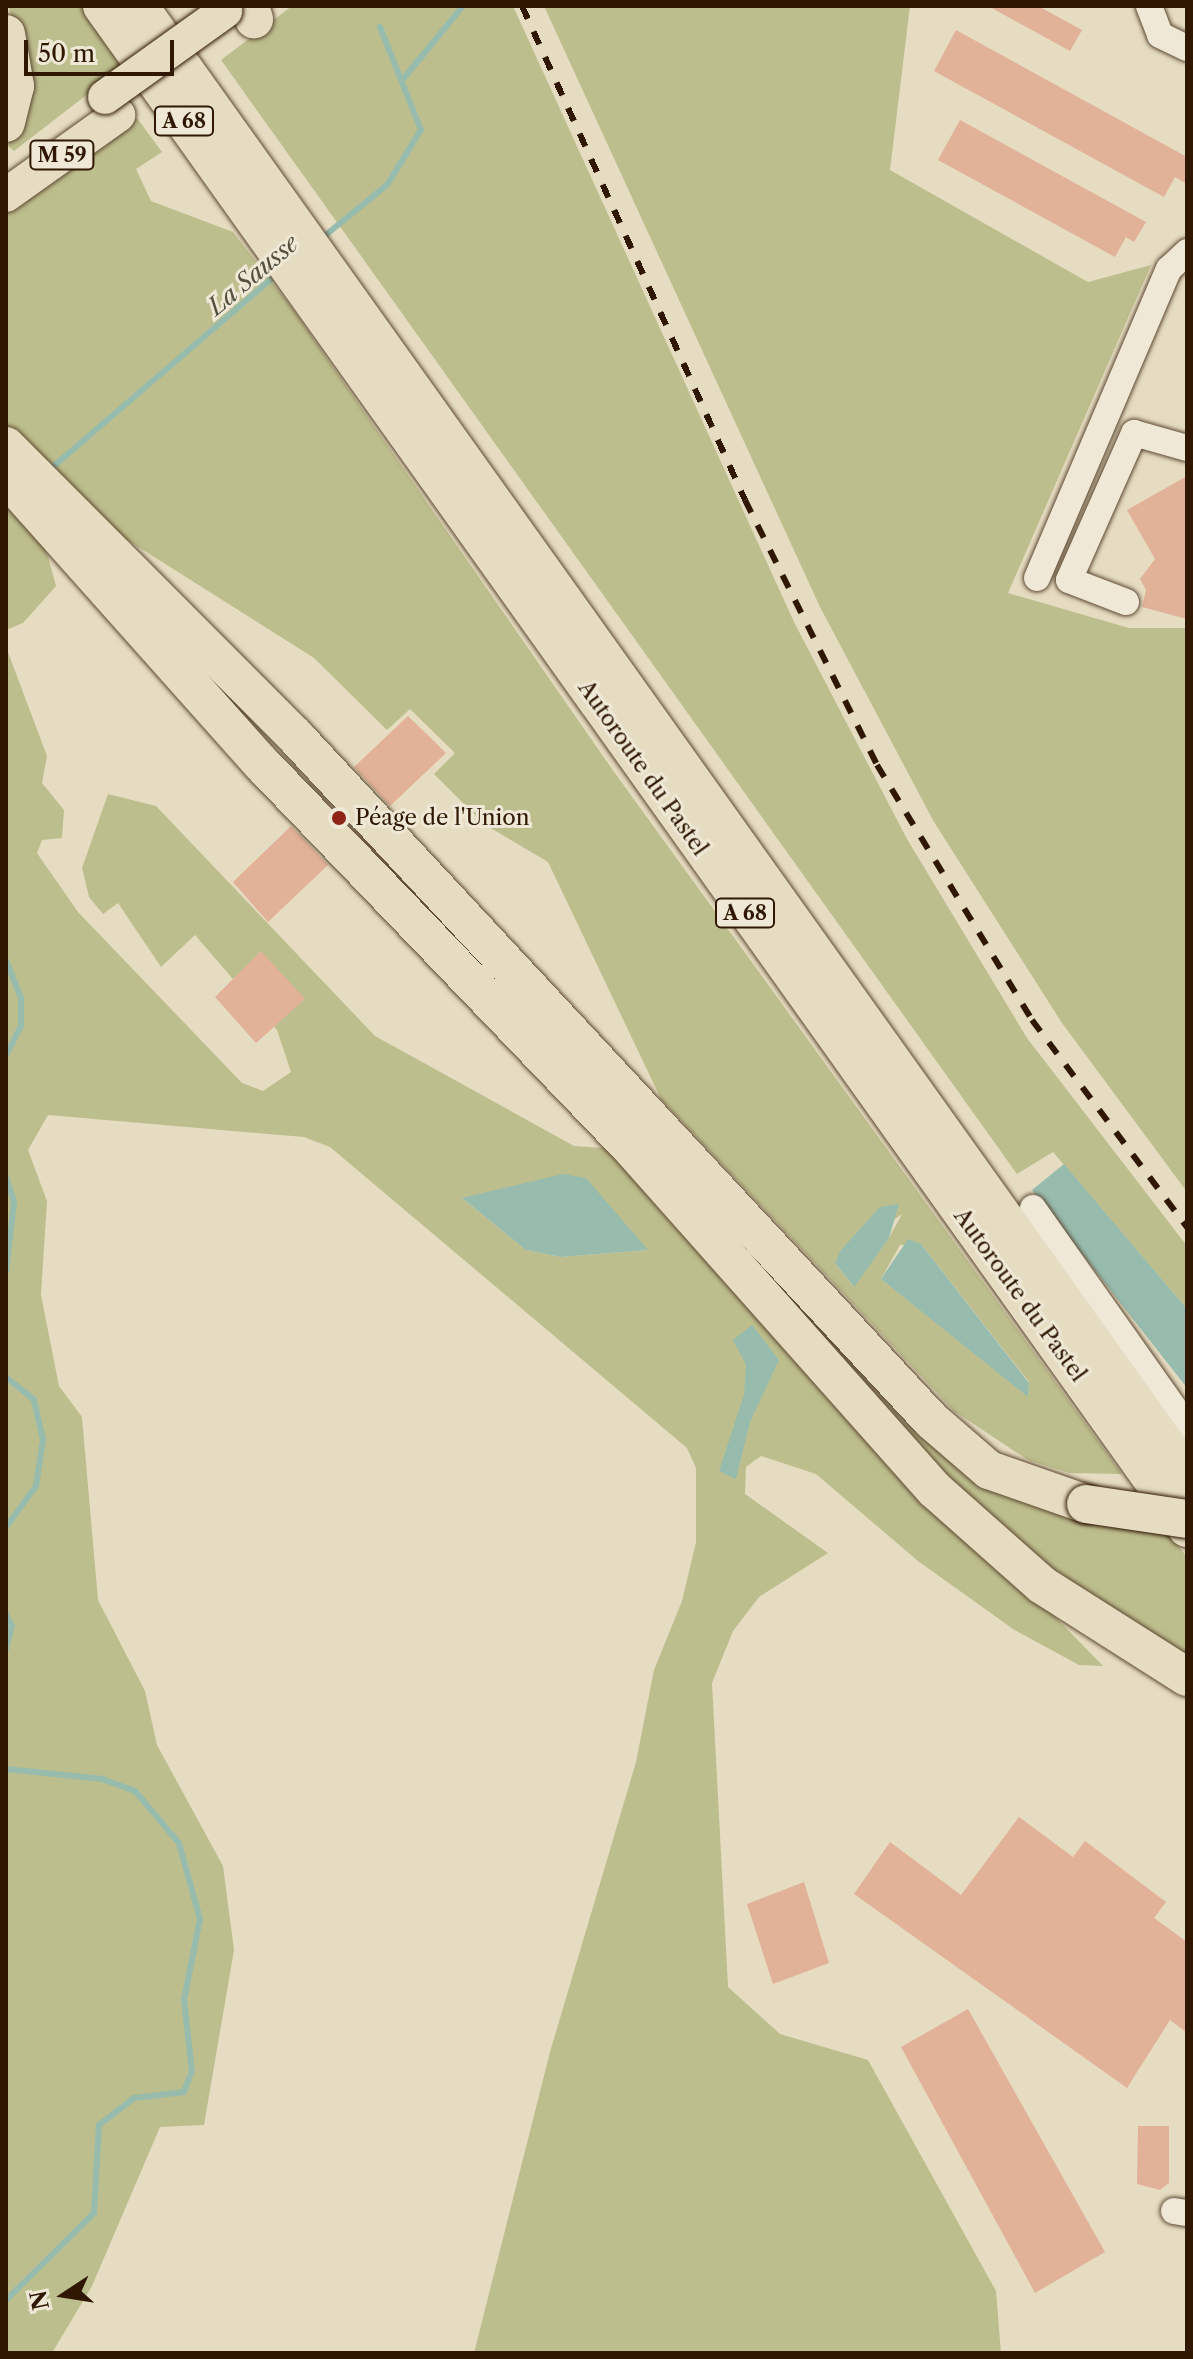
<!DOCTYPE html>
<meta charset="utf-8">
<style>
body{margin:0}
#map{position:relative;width:1193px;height:2359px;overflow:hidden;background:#e6dcc1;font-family:"Libre Caslon Text",serif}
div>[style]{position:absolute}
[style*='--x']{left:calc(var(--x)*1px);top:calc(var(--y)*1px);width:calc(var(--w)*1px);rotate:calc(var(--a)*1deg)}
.green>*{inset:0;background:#bdbe8d}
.water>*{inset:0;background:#97bcae}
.stream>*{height:6px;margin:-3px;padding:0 3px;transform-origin:3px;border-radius:3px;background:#97bcae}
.building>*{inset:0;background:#e1b198}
.roads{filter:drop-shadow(0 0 2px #5d4832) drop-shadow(0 0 2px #5d4832)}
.minor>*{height:26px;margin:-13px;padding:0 13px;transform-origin:13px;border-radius:13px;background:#efe8d7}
.major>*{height:34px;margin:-17px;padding:0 17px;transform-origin:17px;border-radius:17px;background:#e6dcc1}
.highway>*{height:38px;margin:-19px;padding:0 19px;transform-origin:19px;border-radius:19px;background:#e6dcc1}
.rail>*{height:6px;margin-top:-3px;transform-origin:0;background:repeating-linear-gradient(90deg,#2f1702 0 14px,transparent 0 28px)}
.bridges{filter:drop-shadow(0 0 2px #2f1702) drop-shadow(0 0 2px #2f1702)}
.major-bridge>*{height:34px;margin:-17px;padding:0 17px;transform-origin:17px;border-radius:17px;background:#e6dcc1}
.highway-bridge>*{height:38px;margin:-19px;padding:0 19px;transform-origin:19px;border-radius:19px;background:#e6dcc1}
.dots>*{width:22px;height:22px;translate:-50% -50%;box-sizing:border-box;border:4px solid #efe8d7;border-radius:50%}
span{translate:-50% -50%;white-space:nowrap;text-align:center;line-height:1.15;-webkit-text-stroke:6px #efe8d7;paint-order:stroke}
.shield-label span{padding:2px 6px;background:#efe8d7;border:2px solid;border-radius:6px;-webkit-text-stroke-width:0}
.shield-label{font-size:20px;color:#2f1702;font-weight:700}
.street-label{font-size:22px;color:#2f1702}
.poi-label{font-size:22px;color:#2f1702}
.left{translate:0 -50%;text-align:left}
.water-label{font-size:24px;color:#53513e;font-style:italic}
.frame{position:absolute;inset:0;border:8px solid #2f1702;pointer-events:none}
.north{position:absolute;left:24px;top:2255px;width:80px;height:80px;-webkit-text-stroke:6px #efe8d7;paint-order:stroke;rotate:258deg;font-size:22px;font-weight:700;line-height:32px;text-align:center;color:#2f1702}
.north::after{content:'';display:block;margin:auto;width:28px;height:36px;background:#2f1702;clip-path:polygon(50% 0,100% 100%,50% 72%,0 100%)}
.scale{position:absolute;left:24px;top:40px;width:150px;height:36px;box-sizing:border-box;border:4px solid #2f1702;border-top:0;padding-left:10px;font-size:24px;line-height:28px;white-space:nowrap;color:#2f1702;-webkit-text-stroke:6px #efe8d7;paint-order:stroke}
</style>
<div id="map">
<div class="green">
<div style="clip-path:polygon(8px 6px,82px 6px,124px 66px,14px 151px,8px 146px,21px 112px,22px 46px)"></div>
<div style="clip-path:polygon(292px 6px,513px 6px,794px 622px,907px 839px,1027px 1038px,1187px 1246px,1187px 1309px,1053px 1152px,1017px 1174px,221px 60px)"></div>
<div style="clip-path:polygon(544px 6px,910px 6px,890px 170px,1088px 282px,1151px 265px,1008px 593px,1129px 628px,1187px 628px,1187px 1192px,1062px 1023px,934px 822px,820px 607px)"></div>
<div style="clip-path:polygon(evenodd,137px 118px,162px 152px,136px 169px,151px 201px,233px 232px,292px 308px,612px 769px,1122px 1474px,1069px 1473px,1028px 1460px,954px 1411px,661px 1099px,548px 862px,484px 824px,434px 774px,455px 753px,410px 709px,387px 730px,314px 658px,94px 519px,6px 424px,6px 210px,137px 118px,902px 1214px,889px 1238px,853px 1286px,835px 1263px,902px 1214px,137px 118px,921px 1244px,1029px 1382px,1028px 1396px,881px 1279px,900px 1245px,921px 1244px)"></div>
<div style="clip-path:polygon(6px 500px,43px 538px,56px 586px,23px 623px,6px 630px)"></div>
<div style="clip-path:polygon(evenodd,6px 647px,47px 756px,42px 783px,64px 810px,62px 838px,42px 840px,37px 853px,78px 912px,242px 1083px,263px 1091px,291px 1072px,277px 1030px,195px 935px,161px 967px,118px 903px,103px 914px,89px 897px,82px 868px,108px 794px,156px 806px,375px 1036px,574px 1146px,632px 1150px,681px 1232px,1103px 1666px,1079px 1665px,1013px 1629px,918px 1561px,816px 1474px,761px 1456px,746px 1467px,745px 1494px,828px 1553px,759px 1597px,733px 1631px,712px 1683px,728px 1987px,780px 2034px,868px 2060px,996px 2291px,1001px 2353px,474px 2353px,550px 2052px,636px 1762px,654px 1670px,682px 1601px,696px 1542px,696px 1468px,687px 1448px,330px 1147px,304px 1137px,48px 1115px,28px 1150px,47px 1201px,41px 1295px,59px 1386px,82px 1417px,98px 1600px,145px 1691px,157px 1745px,223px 1866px,234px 1950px,204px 2125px,160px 2127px,92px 2286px,52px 2353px,6px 2353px,6px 647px,463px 1199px,648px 1250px,561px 1257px,526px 1250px,463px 1199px)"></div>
<div style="clip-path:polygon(628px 1115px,958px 1457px,1163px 1527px,1187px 1557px,1187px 1659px,1058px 1573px,942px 1472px)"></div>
</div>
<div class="water">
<div style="clip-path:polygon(1064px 1164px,1187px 1309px,1187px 1388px,1032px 1190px)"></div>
<div style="clip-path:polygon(563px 1174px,586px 1178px,648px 1250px,561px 1257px,526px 1250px,462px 1198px)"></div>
<div style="clip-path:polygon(899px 1204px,889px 1238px,854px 1287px,835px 1263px,841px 1250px,880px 1207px)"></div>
<div style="clip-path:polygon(908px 1239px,921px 1244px,1029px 1383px,1028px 1397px,881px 1279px)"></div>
<div style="clip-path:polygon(752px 1325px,779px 1360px,750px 1422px,736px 1479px,719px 1471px,744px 1395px,746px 1365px,733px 1340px)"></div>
</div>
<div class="stream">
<div style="--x:404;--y:78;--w:93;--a:-50.7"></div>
<div style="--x:322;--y:238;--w:84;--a:-39.2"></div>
<div style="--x:387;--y:185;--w:65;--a:-58.3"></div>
<div style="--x:421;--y:130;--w:111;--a:-111.7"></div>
<div style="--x:48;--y:471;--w:301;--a:-40.7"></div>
<div style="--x:6;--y:960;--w:41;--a:68.5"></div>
<div style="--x:21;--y:998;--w:28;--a:90"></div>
<div style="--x:21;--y:1026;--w:34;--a:117"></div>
<div style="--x:6;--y:1177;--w:26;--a:72"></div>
<div style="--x:14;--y:1202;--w:70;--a:96.5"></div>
<div style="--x:6;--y:1377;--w:36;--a:39"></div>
<div style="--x:34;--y:1400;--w:41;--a:77.3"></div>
<div style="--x:43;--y:1440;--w:47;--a:98.7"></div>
<div style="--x:36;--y:1486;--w:51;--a:126.2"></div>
<div style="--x:6;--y:1614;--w:13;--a:63"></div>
<div style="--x:12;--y:1626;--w:24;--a:105"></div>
<div style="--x:6;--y:1769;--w:97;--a:5.9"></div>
<div style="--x:102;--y:1779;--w:35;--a:20"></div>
<div style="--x:135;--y:1791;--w:68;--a:49.8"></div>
<div style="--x:179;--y:1843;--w:79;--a:74.6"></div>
<div style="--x:200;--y:1919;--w:83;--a:101.2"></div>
<div style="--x:184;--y:2000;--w:71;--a:83.6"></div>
<div style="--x:192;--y:2071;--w:22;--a:111"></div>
<div style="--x:184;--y:2092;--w:50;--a:173.2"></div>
<div style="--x:134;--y:2098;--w:44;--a:142.4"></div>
<div style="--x:99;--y:2125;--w:88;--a:93.3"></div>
<div style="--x:94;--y:2213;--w:124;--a:135.3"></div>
</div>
<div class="building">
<div style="clip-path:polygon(988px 6px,1038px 6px,1082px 30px,1070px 51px)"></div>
<div style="clip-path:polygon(956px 30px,1187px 157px,1187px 184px,1175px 177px,1164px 197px,934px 71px)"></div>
<div style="clip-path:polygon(960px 120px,1146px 222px,1134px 242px,1126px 237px,1115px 257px,938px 160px)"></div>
<div style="clip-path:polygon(1187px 476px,1187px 619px,1142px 607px,1146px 590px,1140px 579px,1155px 559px,1127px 510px)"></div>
<div style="clip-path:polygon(408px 716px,446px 753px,390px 806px,354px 767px)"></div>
<div style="clip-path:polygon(291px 826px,328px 865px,268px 922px,233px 882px)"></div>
<div style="clip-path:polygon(261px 951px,305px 999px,256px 1043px,215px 997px)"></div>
<div style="clip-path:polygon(1019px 1817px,1073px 1857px,1085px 1841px,1166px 1902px,1154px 1918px,1187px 1942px,1187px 2033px,1170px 2020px,1127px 2088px,854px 1894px,890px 1842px,961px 1895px)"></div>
<div style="clip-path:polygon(804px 1882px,829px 1963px,773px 1984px,747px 1904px)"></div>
<div style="clip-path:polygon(968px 2009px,1105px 2252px,1035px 2293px,901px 2047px)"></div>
<div style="clip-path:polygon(1138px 2126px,1169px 2126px,1169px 2183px,1160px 2190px,1137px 2184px)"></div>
</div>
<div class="roads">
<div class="minor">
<div style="--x:1149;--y:6;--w:31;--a:69"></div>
<div style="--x:1160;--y:35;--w:30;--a:26"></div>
<div style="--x:1037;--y:578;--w:336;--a:-66.9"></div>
<div style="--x:1169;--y:269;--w:25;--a:-43"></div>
<div style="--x:1126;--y:602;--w:61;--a:-158.9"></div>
<div style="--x:1069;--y:580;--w:161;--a:-66.1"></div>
<div style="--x:1134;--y:433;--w:55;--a:15.8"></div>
<div style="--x:1033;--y:1208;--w:267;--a:54.8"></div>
<div style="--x:1174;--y:2211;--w:13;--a:9"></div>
</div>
<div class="major">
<div style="--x:6;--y:195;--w:138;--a:-35.5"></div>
</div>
<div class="highway">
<div style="--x:102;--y:6;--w:1869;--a:54.52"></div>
<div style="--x:139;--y:6;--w:1804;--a:54.48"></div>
<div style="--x:250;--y:6;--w:14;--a:73"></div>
<div style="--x:6;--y:34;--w:53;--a:80.2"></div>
<div style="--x:15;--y:86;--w:38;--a:104"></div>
<div style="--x:6;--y:446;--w:409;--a:45.1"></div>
<div style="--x:295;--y:736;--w:934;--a:47.08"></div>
<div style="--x:931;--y:1420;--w:77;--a:40.8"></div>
<div style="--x:989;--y:1470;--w:103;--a:19.3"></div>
<div style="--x:6;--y:477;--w:385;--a:48.3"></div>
<div style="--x:262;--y:764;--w:534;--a:46.14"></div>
<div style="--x:632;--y:1149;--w:456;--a:48.4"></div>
<div style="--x:935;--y:1490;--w:143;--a:41.6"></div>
<div style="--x:1042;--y:1585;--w:172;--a:32.4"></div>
</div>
</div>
<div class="rail">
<div style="--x:522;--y:6;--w:542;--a:65.7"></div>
<div style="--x:745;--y:500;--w:296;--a:63.5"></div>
<div style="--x:877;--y:765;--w:298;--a:58.7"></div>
<div style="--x:1032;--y:1020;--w:259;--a:53.2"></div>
</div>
<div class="bridges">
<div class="major-bridge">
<div style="--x:105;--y:97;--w:148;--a:-35.6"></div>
</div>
<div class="highway-bridge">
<div style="--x:1086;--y:1504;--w:102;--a:8.4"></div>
</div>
</div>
<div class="dots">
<div style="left:339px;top:818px;background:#8f2418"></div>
</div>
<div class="shield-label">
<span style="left:184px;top:121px">A 68</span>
<span style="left:62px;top:155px">M 59</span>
<span style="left:745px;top:913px">A 68</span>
</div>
<div class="street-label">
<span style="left:643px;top:768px;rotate:55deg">Autoroute du Pastel</span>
<span style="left:1020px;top:1295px;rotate:54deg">Autoroute du Pastel</span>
</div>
<div class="poi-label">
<span class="left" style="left:355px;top:818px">Péage de l'Union</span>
</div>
<div class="water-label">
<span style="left:253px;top:275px;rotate:-40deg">La Sausse</span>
</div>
<div class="frame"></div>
<div class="north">N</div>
<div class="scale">50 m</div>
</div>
